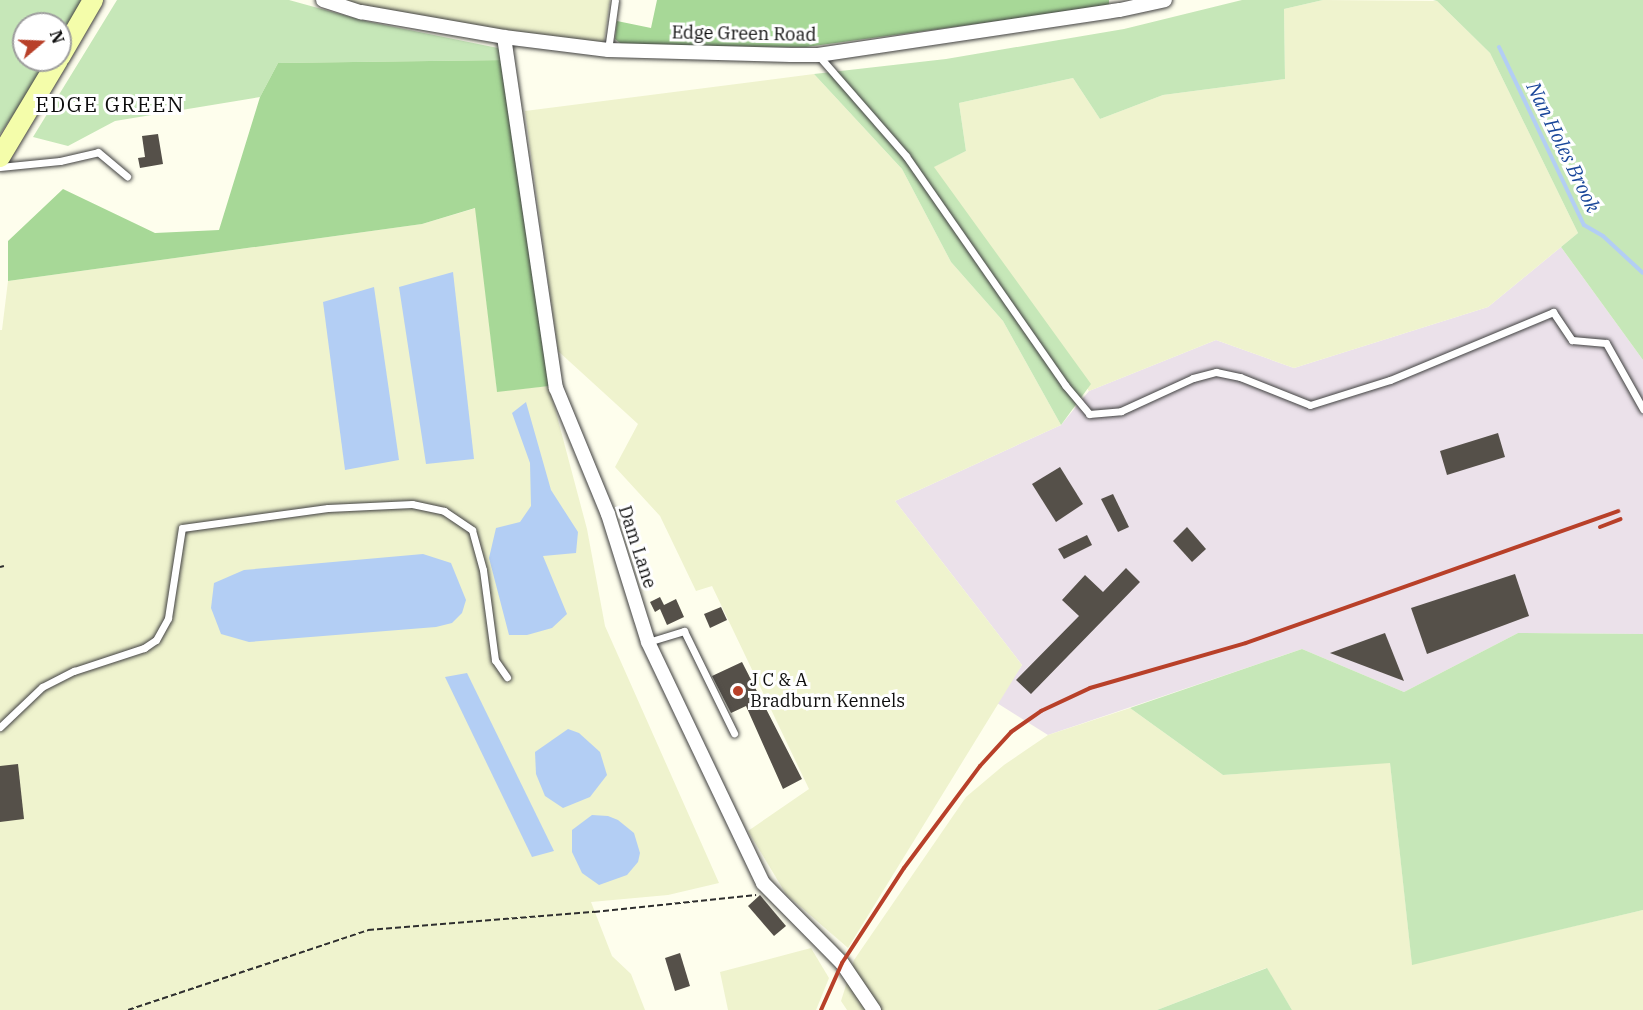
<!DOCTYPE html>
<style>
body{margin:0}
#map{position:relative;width:1643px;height:1010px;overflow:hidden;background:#fefeed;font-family:"IBM Plex Serif",serif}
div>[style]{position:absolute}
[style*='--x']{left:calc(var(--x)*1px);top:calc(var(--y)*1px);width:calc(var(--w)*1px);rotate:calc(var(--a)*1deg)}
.industrial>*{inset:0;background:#ebe1ea}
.farmland>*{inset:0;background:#eff3ce}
.green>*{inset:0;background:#c6e7b8}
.forest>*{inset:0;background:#a7d897}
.water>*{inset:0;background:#b3cef4}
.stream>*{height:4px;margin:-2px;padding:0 2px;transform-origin:2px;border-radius:2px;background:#b3cef4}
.building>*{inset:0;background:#555049}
.path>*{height:2px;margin-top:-1px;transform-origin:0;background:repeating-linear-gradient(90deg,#2f2f2f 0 6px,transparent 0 9px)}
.roads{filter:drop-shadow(0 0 2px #404040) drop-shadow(0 0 2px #404040)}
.service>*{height:7px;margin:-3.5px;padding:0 3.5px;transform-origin:3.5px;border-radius:3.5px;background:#fff}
.minor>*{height:14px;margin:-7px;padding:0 7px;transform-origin:7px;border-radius:7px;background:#fff}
.secondary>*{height:20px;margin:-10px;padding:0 10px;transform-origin:10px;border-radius:10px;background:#f4fdaa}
.rail>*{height:4px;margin:-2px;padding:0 2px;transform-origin:2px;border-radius:2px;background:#b84029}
.dots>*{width:16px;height:16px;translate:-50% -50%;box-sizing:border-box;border:3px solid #fff;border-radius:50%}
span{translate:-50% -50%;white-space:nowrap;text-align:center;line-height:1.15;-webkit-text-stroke:6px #fff;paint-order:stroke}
.street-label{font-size:18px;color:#0d0d0d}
.poi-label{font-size:18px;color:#0d0d0d}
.left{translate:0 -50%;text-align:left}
.water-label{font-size:20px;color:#1a479a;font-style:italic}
.quarter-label{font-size:21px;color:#0d0d0d;letter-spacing:1.5px}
.north{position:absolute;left:12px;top:12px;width:60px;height:60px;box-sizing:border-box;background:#fff;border:2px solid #9e9e9e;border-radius:50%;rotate:71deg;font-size:16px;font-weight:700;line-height:24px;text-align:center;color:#0d0d0d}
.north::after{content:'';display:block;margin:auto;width:21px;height:27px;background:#b84029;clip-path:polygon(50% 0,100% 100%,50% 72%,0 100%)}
</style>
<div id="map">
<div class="industrial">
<div style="clip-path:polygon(1561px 247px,1643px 360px,1643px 634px,1518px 633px,1404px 692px,1302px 649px,1048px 735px,997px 703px,1022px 665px,895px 501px,1061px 425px,1089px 391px,1216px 340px,1294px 368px,1488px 307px)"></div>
</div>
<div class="farmland">
<div style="clip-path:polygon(317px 0,610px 0,603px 47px)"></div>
<div style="clip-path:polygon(1323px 0,1437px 1px,1490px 53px,1578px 233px,1488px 307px,1294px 368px,1216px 340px,1089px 391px,933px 167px,966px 151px,959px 103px,1073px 78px,1100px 119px,1163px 95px,1285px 79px,1284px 9px)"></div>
<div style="clip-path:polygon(814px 74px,902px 169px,951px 262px,1003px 321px,1061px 425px,895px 501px,1022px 665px,848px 948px,786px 894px,748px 831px,809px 789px,712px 586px,696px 591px,660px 516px,615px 467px,638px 424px,558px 351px,525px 111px)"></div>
<div style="clip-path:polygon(476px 208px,497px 391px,549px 386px,587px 529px,605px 626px,719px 883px,668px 895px,591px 902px,612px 956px,631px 974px,645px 1010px,0 1010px,0 330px,2px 330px,8px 281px,422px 224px)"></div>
<div style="clip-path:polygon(1130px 708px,1223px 775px,1390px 762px,1412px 964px,1643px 910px,1643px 1010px,1292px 1010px,1266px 968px,1157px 1010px,847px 1010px,841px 1001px,854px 960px,966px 797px,1004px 765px,1048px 735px)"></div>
<div style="clip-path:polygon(811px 948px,829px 978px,816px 1010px,728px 1010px,720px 972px)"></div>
</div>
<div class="green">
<div style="clip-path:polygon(0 0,83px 0,60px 46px,60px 24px,24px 24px,24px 60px,51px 60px,0 134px)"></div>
<div style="clip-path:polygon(117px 0,289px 0,365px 21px,498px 48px,506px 60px,278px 63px,260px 97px,115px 121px,68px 146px,33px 137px)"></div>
<div style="clip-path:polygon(1242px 0,1323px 0,1284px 9px,1285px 79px,1163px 95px,1100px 119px,1073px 78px,959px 103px,966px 151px,934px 167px,1091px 384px,1061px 425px,1003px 321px,951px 262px,902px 169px,814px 74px,946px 59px,1124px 29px)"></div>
<div style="clip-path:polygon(1433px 0,1643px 0,1643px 360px,1561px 247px,1578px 233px,1490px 53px,1437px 1px)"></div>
<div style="clip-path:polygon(1518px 633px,1643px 634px,1643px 910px,1412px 965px,1390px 763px,1223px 775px,1130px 708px,1302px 649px,1404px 692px)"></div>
<div style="clip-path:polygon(1267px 968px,1292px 1010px,1157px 1010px)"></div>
</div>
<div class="forest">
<div style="clip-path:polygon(657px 0,1109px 0,1109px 6px,806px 47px,624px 46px,615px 39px,617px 21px,651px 28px)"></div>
<div style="clip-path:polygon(506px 60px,549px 386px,497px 392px,475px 208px,422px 224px,8px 281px,8px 241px,63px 189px,155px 233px,219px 230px,260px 97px,278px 63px)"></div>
</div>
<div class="water">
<div style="clip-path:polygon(453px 272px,474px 459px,426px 464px,399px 287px)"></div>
<div style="clip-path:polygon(374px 287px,399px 460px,345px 470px,323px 302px)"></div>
<div style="clip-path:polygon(526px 402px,551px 490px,578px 532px,576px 553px,543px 556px,567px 614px,552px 628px,527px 635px,509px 635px,489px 558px,496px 528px,520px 522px,531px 506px,530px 463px,512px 413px)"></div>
<div style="clip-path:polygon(423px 554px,451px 563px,466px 600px,462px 613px,452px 623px,436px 627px,249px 642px,221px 634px,211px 608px,214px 583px,244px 570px)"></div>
<div style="clip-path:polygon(467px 673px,554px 851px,532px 857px,445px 677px)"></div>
<div style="clip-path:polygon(568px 729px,579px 733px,600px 752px,607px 775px,590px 797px,563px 808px,545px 796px,536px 774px,535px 752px)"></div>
<div style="clip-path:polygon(592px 815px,608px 816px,618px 820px,634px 833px,640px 853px,638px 862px,627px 875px,599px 885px,582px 873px,572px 852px,572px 830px)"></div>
</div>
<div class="stream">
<div style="--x:1499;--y:47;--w:197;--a:64.5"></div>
<div style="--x:1584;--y:225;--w:22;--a:30"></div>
<div style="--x:1603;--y:236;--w:54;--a:42.8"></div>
</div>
<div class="building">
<div style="clip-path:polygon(158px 134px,163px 164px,140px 168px,138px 158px,145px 157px,142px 136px)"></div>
<div style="clip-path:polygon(1498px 433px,1505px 457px,1447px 475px,1440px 451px)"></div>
<div style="clip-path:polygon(1060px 467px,1083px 504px,1056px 522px,1032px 484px)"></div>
<div style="clip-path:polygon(1113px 494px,1129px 527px,1118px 532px,1101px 499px)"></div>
<div style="clip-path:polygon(1187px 527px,1206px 549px,1192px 562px,1173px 541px)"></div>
<div style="clip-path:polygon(1087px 535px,1092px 545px,1064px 559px,1058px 549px)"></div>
<div style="clip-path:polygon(1126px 568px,1140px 582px,1031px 694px,1016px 680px,1079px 616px,1062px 600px,1085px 575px,1103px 592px)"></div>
<div style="clip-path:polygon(1515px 574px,1529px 616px,1427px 654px,1411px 608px)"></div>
<div style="clip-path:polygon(660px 597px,664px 605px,676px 599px,684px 617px,667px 625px,660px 609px,655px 612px,650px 602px)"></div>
<div style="clip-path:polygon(721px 607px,727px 620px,710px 628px,704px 614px)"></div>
<div style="clip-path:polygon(1385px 633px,1404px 681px,1330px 653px)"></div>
<div style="clip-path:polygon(742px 662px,802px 779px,783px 789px,746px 706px,731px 713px,712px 676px)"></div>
<div style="clip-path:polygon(18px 764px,24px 819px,0 822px,0 766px)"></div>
<div style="clip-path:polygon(760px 895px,786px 926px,774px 936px,748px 906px)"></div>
<div style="clip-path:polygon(680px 953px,690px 986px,675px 991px,665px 958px)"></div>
</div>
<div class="path">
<div style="--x:0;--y:567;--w:4;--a:-14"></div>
<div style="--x:128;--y:1010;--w:253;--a:-18.4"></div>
<div style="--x:368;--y:930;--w:227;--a:-4.6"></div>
<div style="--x:594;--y:912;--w:163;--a:-6"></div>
</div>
<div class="roads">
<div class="service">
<div style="--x:608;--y:50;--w:50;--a:-82"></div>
<div style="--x:818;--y:55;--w:134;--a:48.9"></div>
<div style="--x:906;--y:156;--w:279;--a:55.2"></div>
<div style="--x:1065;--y:385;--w:38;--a:50"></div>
<div style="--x:1089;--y:414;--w:32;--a:-5"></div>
<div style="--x:1121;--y:411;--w:79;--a:-24.6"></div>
<div style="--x:1193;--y:378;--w:24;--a:-15"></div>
<div style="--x:1216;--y:372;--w:25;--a:12"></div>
<div style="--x:1240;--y:377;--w:75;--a:21.8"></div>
<div style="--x:1310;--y:405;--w:84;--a:-17.4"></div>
<div style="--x:1390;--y:380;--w:177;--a:-22.6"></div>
<div style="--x:1553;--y:312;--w:34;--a:56"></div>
<div style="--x:1572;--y:340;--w:34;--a:5"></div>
<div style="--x:1606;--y:343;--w:76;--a:60.7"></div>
<div style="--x:0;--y:167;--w:60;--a:-5.7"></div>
<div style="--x:60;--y:161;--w:39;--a:-13"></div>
<div style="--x:98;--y:152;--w:38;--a:40"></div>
<div style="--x:648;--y:642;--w:38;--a:-17"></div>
<div style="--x:684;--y:631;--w:114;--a:63.9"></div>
<div style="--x:0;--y:727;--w:58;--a:-43.6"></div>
<div style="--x:42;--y:687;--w:36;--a:-27"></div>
<div style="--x:74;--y:671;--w:74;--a:-18.2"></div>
<div style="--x:144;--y:648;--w:14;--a:-34"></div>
<div style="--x:156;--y:640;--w:25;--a:-61"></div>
<div style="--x:168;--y:618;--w:91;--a:-81.2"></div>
<div style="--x:182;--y:528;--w:147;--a:-7.8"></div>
<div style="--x:328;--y:508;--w:84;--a:-2.7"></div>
<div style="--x:412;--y:504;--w:33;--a:12"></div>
<div style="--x:444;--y:511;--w:34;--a:34"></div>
<div style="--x:472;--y:530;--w:41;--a:74.6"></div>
<div style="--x:483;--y:570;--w:91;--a:82.4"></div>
<div style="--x:495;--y:660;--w:21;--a:55"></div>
</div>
<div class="minor">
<div style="--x:323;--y:0;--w:40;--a:18"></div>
<div style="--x:361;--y:12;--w:145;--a:9.9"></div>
<div style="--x:504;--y:37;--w:105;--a:7.1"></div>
<div style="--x:608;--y:50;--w:183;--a:1.6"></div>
<div style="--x:791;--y:55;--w:27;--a:0"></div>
<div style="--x:818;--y:55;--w:305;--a:-8.5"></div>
<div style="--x:1120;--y:10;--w:46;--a:-12.5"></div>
<div style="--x:504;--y:37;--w:355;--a:81.6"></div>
<div style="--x:556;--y:388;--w:136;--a:67.6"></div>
<div style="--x:608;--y:514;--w:134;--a:72.6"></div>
<div style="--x:648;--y:642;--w:267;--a:64.5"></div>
<div style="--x:763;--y:883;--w:112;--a:45.4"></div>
<div style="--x:842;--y:963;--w:57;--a:55.8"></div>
</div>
<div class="secondary">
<div style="--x:60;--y:57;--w:66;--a:-59.9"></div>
<div style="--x:0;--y:157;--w:113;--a:-59.1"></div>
</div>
</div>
<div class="rail">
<div style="--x:1600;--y:527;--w:22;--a:-21"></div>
<div style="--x:821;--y:1010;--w:51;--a:-65.9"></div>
<div style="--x:842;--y:963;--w:113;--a:-56.9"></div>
<div style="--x:904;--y:868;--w:127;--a:-53.3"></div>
<div style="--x:980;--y:766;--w:46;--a:-47.6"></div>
<div style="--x:1011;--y:732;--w:37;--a:-35"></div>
<div style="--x:1041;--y:711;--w:54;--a:-25.1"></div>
<div style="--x:1090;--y:688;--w:162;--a:-16.1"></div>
<div style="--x:1246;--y:643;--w:395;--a:-19.5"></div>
</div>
<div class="dots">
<div style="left:738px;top:691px;background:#b84029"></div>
</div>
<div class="street-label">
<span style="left:744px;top:34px;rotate:1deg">Edge Green Road</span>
<span style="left:637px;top:547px;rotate:72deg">Dam Lane</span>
</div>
<div class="poi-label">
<span class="left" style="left:750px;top:691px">J C &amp; A<br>Bradburn Kennels</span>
</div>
<div class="water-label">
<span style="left:1564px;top:147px;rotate:64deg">Nan Holes Brook</span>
</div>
<div class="quarter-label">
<span style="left:110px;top:104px">EDGE GREEN</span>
</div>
<div class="north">N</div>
</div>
